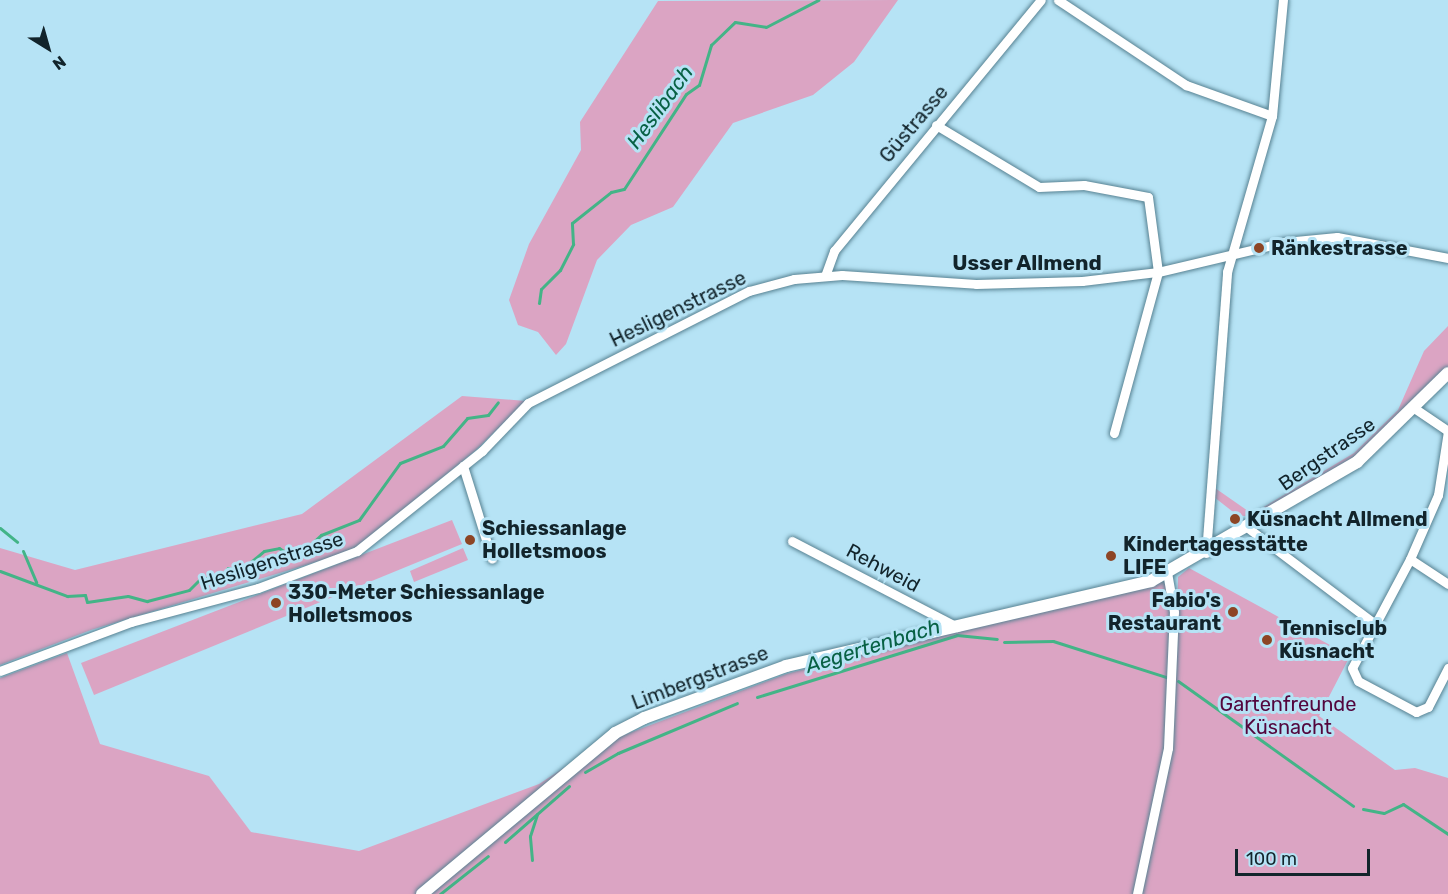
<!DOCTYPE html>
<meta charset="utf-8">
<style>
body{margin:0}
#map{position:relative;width:1448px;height:894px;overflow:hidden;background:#b6e3f5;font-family:Rubik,sans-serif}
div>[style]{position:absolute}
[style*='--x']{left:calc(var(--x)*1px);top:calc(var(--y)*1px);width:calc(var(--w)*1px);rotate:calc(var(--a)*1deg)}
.green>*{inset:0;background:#dba4c3}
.stream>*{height:3px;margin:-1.5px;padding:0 1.5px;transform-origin:1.5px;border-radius:1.5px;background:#43b487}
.roads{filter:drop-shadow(0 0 2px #578292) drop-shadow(0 0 2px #578292)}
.street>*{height:9px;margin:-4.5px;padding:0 4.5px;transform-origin:4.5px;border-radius:4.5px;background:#fff}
.secondary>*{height:12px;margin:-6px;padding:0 6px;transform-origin:6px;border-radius:6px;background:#fff}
.dots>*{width:16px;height:16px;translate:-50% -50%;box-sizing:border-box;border:3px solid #b6e3f5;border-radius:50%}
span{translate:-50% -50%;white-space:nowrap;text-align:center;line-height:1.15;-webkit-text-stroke:6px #b6e3f5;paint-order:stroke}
.street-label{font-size:20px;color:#12242b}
.poi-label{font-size:20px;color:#12242b;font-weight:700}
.left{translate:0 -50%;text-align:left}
.right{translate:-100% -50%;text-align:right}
.park-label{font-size:20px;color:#53063d}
.water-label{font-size:21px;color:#086144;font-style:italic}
.neighbourhood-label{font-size:21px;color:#12242b;font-weight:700}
.north{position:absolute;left:18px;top:18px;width:60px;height:60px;-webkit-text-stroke:4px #b6e3f5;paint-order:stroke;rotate:143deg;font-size:16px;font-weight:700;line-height:24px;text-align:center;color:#12242b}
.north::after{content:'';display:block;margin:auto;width:21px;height:27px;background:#12242b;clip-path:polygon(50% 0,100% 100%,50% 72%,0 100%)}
.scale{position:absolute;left:1235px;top:849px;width:135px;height:27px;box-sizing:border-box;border:3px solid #12242b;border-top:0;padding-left:8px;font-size:18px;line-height:21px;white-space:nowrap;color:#12242b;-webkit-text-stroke:4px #b6e3f5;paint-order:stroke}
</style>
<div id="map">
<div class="green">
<div style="clip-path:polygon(898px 0,854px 62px,813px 95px,733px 123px,673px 207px,631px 225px,597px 260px,566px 344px,556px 355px,538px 332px,518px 325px,509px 300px,529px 244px,581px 150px,580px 122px,658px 1px)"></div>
<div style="clip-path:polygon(1448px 326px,1448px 373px,1356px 457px,1258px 518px,1237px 515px,1214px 497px,1215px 488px,1248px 511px,1257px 511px,1354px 453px,1398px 410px,1424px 351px)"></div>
<div style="clip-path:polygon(462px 396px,526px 401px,475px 451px,352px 551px,91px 630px,0 665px,0 548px,75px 570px,302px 514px)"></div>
<div style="clip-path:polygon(452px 520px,462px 544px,94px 695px,81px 663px)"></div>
<div style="clip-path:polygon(463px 548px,468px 560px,414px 582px,410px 571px)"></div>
<div style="clip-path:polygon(1189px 568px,1350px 656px,1319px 716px,1395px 770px,1415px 768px,1448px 778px,1448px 894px,0 894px,0 678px,67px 653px,100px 744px,209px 776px,251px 832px,359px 851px,539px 784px,600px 744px,786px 674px,1167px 574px,1177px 618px,1178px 577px)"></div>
</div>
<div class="stream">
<div style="--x:539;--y:303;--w:14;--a:-82"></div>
<div style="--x:541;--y:289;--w:27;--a:-45"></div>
<div style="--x:560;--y:270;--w:29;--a:-63"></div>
<div style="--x:573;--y:244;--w:21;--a:-93"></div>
<div style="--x:572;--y:223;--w:50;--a:-38.5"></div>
<div style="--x:611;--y:192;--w:13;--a:-13"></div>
<div style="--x:624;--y:189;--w:113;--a:-56.9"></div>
<div style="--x:686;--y:94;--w:16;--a:-35"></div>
<div style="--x:699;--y:85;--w:42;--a:-73.3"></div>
<div style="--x:711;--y:45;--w:33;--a:-44"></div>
<div style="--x:735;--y:22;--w:31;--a:9"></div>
<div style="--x:766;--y:27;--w:59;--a:-27.4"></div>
<div style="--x:0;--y:528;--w:22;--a:39"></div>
<div style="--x:23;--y:551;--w:34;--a:67"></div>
<div style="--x:0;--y:571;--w:72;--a:20.5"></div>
<div style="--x:67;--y:596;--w:18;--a:-3"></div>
<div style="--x:85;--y:595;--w:7;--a:74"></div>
<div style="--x:87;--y:602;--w:41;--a:-8.3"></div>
<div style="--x:128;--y:596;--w:20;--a:15"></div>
<div style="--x:147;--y:601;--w:43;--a:-14.7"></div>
<div style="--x:189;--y:590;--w:17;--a:-45"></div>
<div style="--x:201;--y:578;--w:18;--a:0"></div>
<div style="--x:219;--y:578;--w:13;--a:-48"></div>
<div style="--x:228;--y:568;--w:12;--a:14"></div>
<div style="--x:240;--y:571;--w:31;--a:-40"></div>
<div style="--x:264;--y:551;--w:15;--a:-11"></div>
<div style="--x:279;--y:548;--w:14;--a:34"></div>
<div style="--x:291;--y:556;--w:10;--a:-17"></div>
<div style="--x:301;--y:553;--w:27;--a:-42"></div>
<div style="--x:321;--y:535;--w:41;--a:-21.5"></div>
<div style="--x:359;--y:520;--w:70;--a:-54.3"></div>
<div style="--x:400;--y:463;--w:46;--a:-21.6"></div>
<div style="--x:443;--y:446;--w:37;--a:-49"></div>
<div style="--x:467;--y:418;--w:21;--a:-8"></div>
<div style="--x:488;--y:415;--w:16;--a:-52"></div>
<div style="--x:1004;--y:642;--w:49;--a:-1.2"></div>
<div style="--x:1053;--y:641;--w:119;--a:17.7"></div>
<div style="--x:1178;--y:681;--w:215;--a:35.5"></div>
<div style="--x:757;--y:697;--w:209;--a:-17.2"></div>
<div style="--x:957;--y:635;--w:40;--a:5.7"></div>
<div style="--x:585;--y:772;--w:38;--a:-30"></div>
<div style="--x:618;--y:753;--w:129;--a:-22.8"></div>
<div style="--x:1363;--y:809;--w:21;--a:11"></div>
<div style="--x:1384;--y:813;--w:21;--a:-25"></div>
<div style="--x:1403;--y:804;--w:54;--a:33.7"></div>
<div style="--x:505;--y:842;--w:85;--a:-41.2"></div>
<div style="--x:532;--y:860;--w:24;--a:-95"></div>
<div style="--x:530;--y:836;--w:23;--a:-72"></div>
<div style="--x:440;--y:894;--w:61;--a:-38.4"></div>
</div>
<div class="roads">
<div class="street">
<div style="--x:1058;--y:0;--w:154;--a:33.6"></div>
<div style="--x:1186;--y:85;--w:91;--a:19.8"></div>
<div style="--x:936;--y:125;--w:120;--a:31"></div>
<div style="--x:1039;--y:187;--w:45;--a:-2.5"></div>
<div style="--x:1084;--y:185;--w:65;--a:10.6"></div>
<div style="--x:1148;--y:197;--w:76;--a:82.4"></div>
<div style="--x:1158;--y:272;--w:167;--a:105.3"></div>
<div style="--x:825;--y:276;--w:27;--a:-70"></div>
<div style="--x:834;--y:251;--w:325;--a:-50.5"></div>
<div style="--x:1417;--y:410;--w:37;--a:34"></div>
<div style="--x:463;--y:466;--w:97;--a:72.7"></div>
<div style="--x:1248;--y:528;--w:159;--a:37.1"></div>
<div style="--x:792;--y:541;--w:186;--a:27.5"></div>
<div style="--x:1206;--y:553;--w:282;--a:-85.7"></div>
<div style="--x:1227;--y:272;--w:162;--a:-73.9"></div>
<div style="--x:1272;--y:116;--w:117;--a:-84.6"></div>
<div style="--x:1410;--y:559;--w:70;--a:-66.4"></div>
<div style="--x:1438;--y:495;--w:65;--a:-81.1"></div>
<div style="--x:1448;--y:584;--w:45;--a:-146.7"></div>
<div style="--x:1410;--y:559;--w:123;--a:118"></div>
<div style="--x:1352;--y:668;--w:14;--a:65"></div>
<div style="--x:1358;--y:681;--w:66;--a:28.1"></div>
<div style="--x:1416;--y:712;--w:13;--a:-23"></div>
<div style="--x:1428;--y:707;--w:44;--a:-62.9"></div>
<div style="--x:0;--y:671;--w:140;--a:-20.5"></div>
<div style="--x:131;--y:622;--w:131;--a:-15"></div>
<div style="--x:258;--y:588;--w:106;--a:-20.5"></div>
<div style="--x:357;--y:551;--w:160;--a:-38.7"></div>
<div style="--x:482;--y:451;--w:66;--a:-46.2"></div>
<div style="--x:528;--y:403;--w:248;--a:-26.9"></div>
<div style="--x:749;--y:291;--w:47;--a:-14.9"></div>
<div style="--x:794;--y:279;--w:48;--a:-4.8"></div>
<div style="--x:842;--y:275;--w:134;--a:3.8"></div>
<div style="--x:976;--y:284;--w:106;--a:-1.6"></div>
<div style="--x:1082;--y:281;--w:77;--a:-6.8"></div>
<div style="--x:1158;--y:272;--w:130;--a:-13.3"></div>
<div style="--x:1285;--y:242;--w:52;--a:-5.5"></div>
<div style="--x:1337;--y:237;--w:113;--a:10.7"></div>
<div style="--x:1137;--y:894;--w:149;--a:-78"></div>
<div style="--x:1168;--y:748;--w:136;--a:-87.5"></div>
<div style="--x:1174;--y:612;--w:39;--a:-100"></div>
</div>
<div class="secondary">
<div style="--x:422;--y:894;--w:251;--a:-39.8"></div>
<div style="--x:615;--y:733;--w:33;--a:-27"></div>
<div style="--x:644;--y:718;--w:151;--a:-20.1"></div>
<div style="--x:786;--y:666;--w:375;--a:-13.1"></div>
<div style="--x:1151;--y:581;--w:238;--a:-30"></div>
<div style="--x:1357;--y:462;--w:127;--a:-44.4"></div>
</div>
</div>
<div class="dots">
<div style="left:1259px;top:248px;background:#8d4525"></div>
<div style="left:1235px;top:519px;background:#8d4525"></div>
<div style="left:470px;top:540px;background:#8d4525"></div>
<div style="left:1111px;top:556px;background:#8d4525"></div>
<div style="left:276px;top:603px;background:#8d4525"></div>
<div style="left:1233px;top:612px;background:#8d4525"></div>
<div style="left:1267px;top:640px;background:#8d4525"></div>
</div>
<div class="street-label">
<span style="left:914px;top:124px;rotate:-50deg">Güstrasse</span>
<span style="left:678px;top:309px;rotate:-26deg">Hesligenstrasse</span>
<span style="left:1327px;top:454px;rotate:-35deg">Bergstrasse</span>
<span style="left:272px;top:561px;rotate:-18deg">Hesligenstrasse</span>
<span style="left:883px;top:568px;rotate:28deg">Rehweid</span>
<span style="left:700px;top:678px;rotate:-21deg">Limbergstrasse</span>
</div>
<div class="poi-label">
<span class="left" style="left:1271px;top:248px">Ränkestrasse</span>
<span class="left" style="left:1247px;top:519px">Küsnacht Allmend</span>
<span class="left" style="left:482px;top:540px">Schiessanlage<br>Holletsmoos</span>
<span class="left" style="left:1123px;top:556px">Kindertagesstätte<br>LIFE</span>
<span class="left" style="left:288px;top:604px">330-Meter Schiessanlage<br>Holletsmoos</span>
<span class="right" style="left:1221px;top:612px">Fabio's<br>Restaurant</span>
<span class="left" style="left:1279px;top:640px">Tennisclub<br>Küsnacht</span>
</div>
<div class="park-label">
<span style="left:1288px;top:716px">Gartenfreunde<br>Küsnacht</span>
</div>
<div class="water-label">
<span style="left:660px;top:107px;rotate:-54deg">Heslibach</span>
<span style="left:873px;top:646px;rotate:-17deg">Aegertenbach</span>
</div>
<div class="neighbourhood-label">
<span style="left:1027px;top:263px">Usser Allmend</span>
</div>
<div class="north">N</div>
<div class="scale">100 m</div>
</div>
